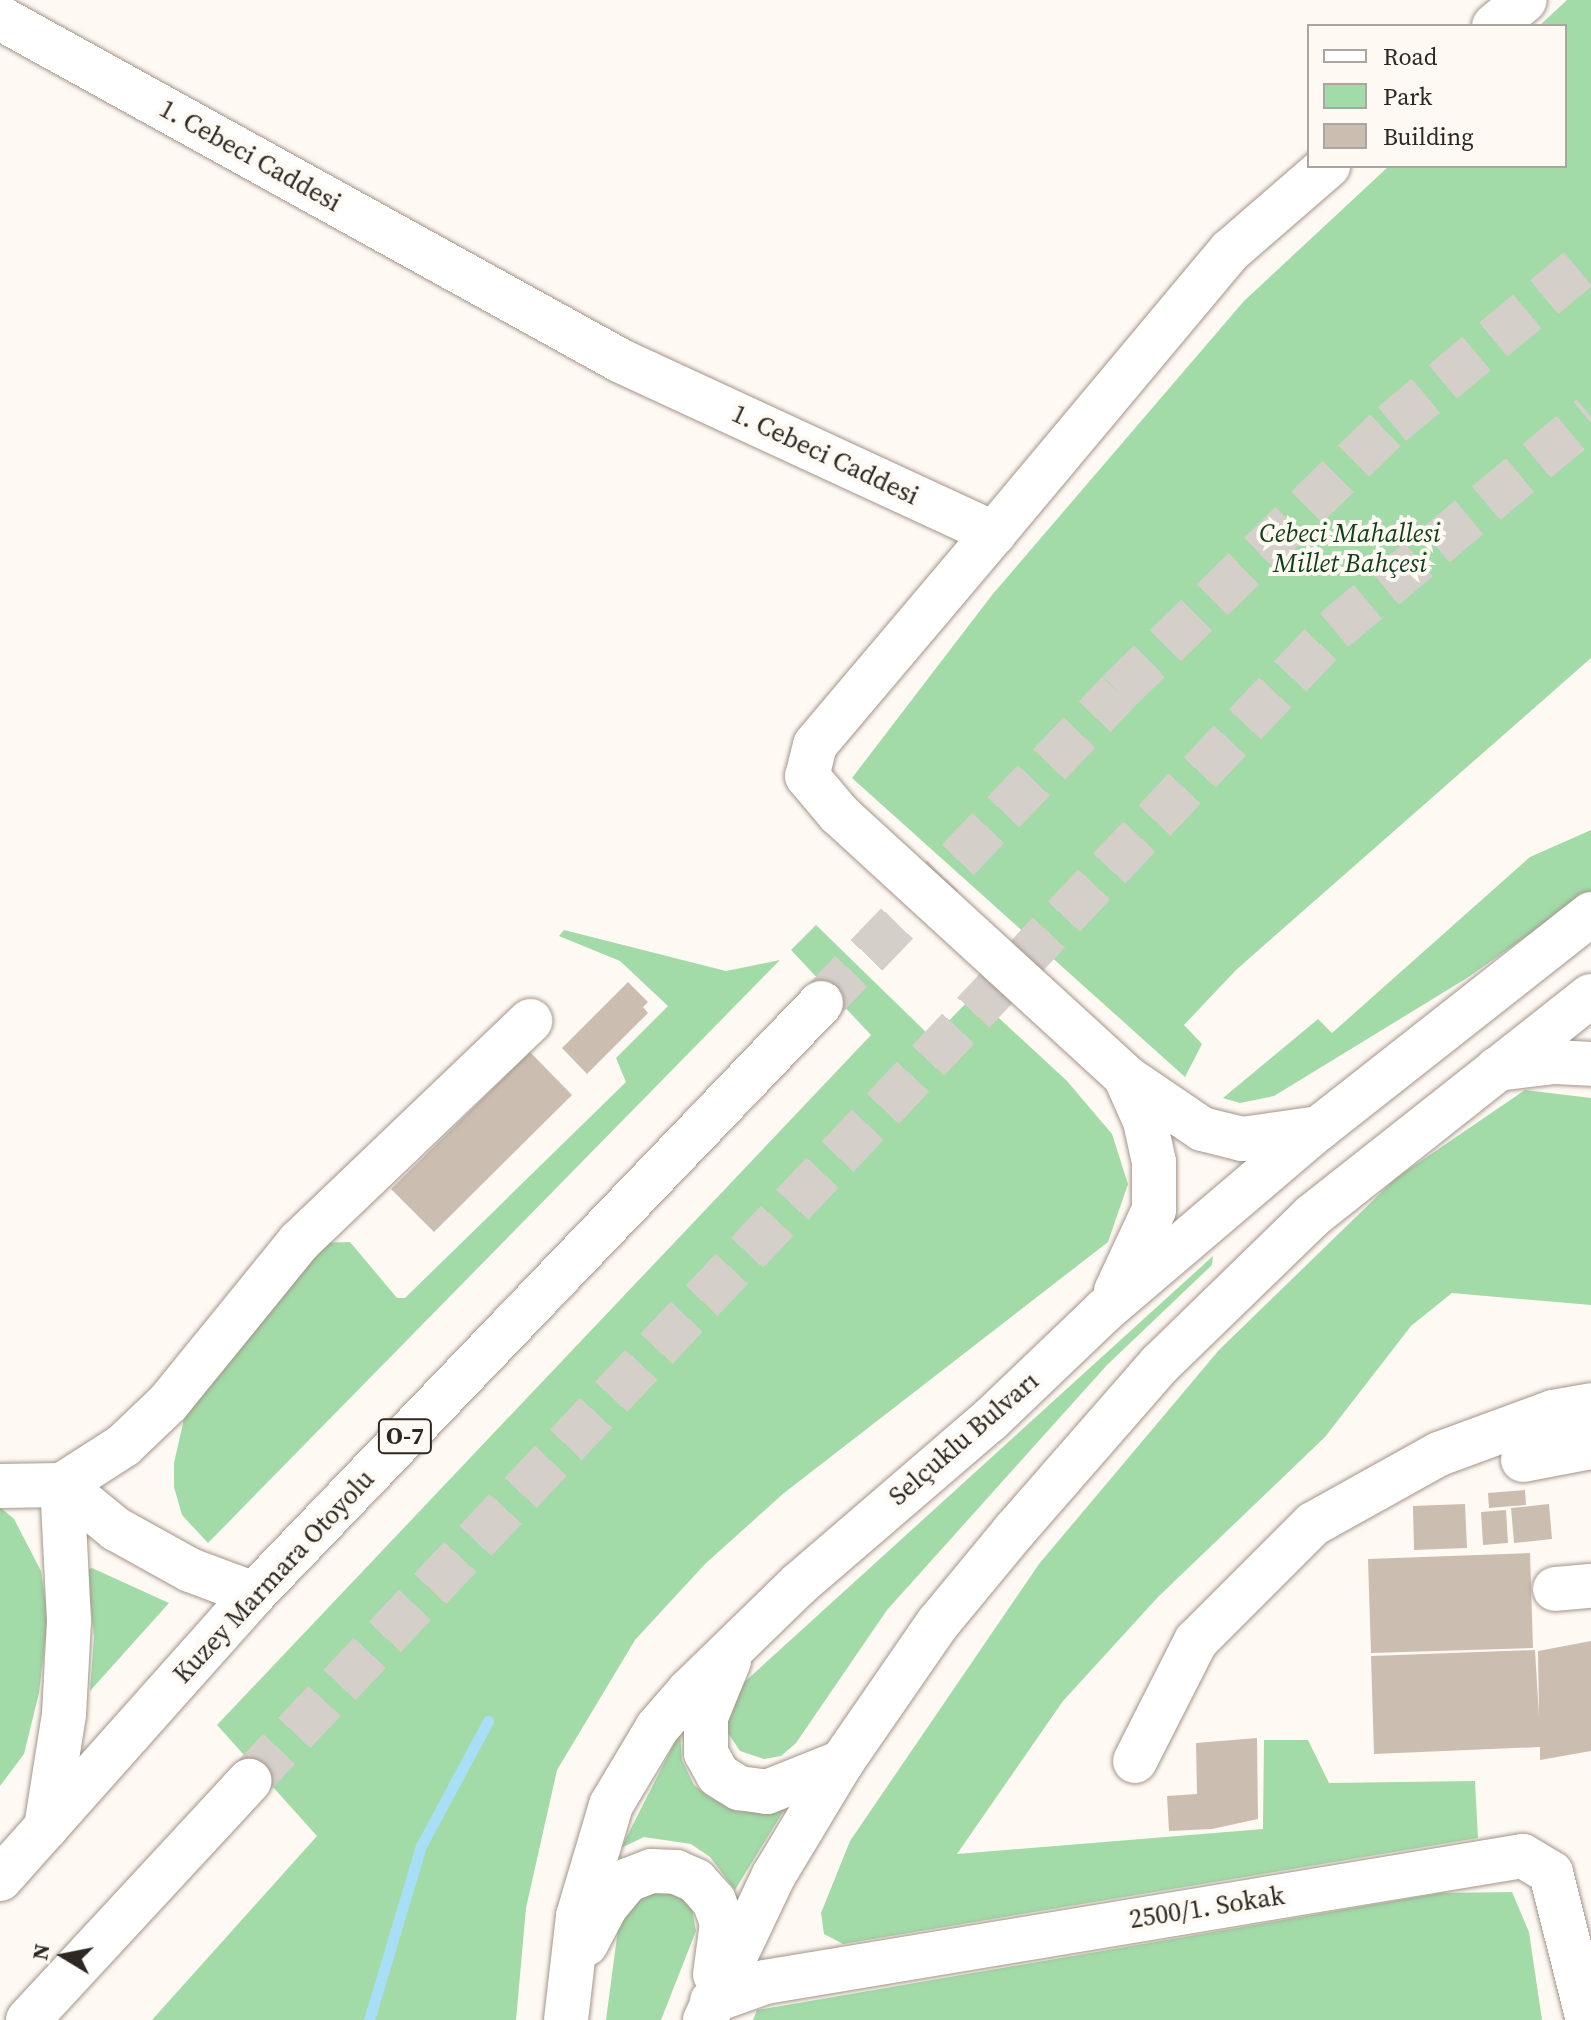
<!DOCTYPE html>
<meta charset="utf-8">
<style>
body{margin:0}
#map{position:relative;width:1591px;height:2020px;overflow:hidden;background:#fff9f4;font-family:"Source Serif 4",serif}
div>[style]{position:absolute}
[style*='--x']{left:calc(var(--x)*1px);top:calc(var(--y)*1px);width:calc(var(--w)*1px);rotate:calc(var(--a)*1deg)}
.green>*{inset:0;background:#a2daa8}
.stream>*{height:11px;margin:-5.5px;padding:0 5.5px;transform-origin:5.5px;border-radius:5.5px;background:#a8dff6}
.building>*{inset:0;background:#cbbeb1}
.highway-tunnel>*{height:44px;margin-top:-22px;transform-origin:0;background:repeating-linear-gradient(90deg,#d5cfca 0 44px,transparent 0 66px)}
.roads{filter:drop-shadow(0 0 2px #a29588) drop-shadow(0 0 2px #a29588)}
.minor>*{height:44px;margin:-22px;padding:0 22px;transform-origin:22px;border-radius:22px;background:#fff}
.major>*{height:44px;margin:-22px;padding:0 22px;transform-origin:22px;border-radius:22px;background:#fff}
.highway>*{height:44px;margin:-22px;padding:0 22px;transform-origin:22px;border-radius:22px;background:#fff}
span{translate:-50% -50%;white-space:nowrap;text-align:center;line-height:1.15;-webkit-text-stroke:8px #fff9f4;paint-order:stroke}
.shield-label span{padding:2px 6px;background:#fff9f4;border:2px solid;border-radius:6px;-webkit-text-stroke-width:0}
.shield-label{font-size:24px;color:#2d2823;font-weight:700}
.street-label{font-size:26px;color:#2d2823}
.park-label{font-size:26px;color:#0d3f19;font-style:italic}
.legend{position:absolute;left:1307px;top:24px;width:260px;height:144px;box-sizing:border-box;background:#fff9f4;border:2px solid #aba5a0;margin:0;padding:10px 14px;list-style:none;font-size:24px;color:#2d2823}
.legend li{display:flex;align-items:center;gap:16px;height:40px}
.legend b{width:40px;border:2px solid #aba5a0}
.north{position:absolute;left:24px;top:1916px;width:80px;height:80px;-webkit-text-stroke:6px #fff9f4;paint-order:stroke;rotate:280deg;font-size:22px;font-weight:700;line-height:32px;text-align:center;color:#2d2823}
.north::after{content:'';display:block;margin:auto;width:28px;height:36px;background:#2d2823;clip-path:polygon(50% 0,100% 100%,50% 72%,0 100%)}
</style>
<div id="map">
<div class="green">
<div style="clip-path:polygon(1567px 0,1591px 0,1591px 658px,1236px 970px,1184px 1025px,1202px 1044px,1185px 1077px,852px 778px,992px 595px,1244px 301px,1389px 166px,1565px 166px,1565px 26px,1539px 26px)"></div>
<div style="clip-path:polygon(1591px 830px,1591px 891px,1467px 978px,1274px 1096px,1240px 1103px,1223px 1098px,1318px 1019px,1332px 1033px,1530px 857px)"></div>
<div style="clip-path:polygon(816px 925px,932px 1038px,974px 995px,1067px 1081px,1112px 1134px,1128px 1184px,1108px 1242px,784px 1493px,705px 1564px,635px 1640px,557px 1770px,526px 1908px,516px 2020px,152px 2020px,317px 1836px,217px 1725px,871px 1035px,791px 950px)"></div>
<div style="clip-path:polygon(564px 930px,726px 971px,780px 960px,208px 1543px,182px 1515px,174px 1487px,174px 1463px,186px 1410px,315px 1243px,350px 1242px,397px 1298px,405px 1298px,626px 1082px,616px 1058px,668px 1006px,620px 961px,559px 936px)"></div>
<div style="clip-path:polygon(1525px 1090px,1591px 1098px,1591px 1305px,1452px 1293px,1411px 1326px,1325px 1437px,1158px 1597px,1063px 1701px,957px 1854px,1263px 1829px,1264px 1740px,1308px 1740px,1329px 1783px,1475px 1781px,1478px 1838px,843px 1944px,824px 1934px,821px 1913px,850px 1841px,1039px 1564px,1219px 1350px,1396px 1178px)"></div>
<div style="clip-path:polygon(1213px 1256px,1212px 1265px,1107px 1365px,887px 1610px,796px 1743px,781px 1756px,764px 1759px,740px 1751px,722px 1724px,740px 1686px)"></div>
<div style="clip-path:polygon(0 1507px,14px 1519px,41px 1571px,48px 1618px,39px 1693px,24px 1754px,0 1786px)"></div>
<div style="clip-path:polygon(92px 1568px,169px 1603px,90px 1691px,94px 1637px,87px 1570px)"></div>
<div style="clip-path:polygon(680px 1732px,682px 1760px,694px 1785px,711px 1798px,736px 1811px,769px 1813px,786px 1807px,735px 1890px,710px 1857px,691px 1844px,644px 1837px,621px 1848px)"></div>
<div style="clip-path:polygon(652px 1882px,691px 1904px,696px 1931px,661px 2020px,606px 2020px,620px 1914px)"></div>
<div style="clip-path:polygon(1512px 1892px,1529px 1932px,1542px 2020px,753px 2020px,757px 2010px,1441px 1893px)"></div>
</div>
<div class="stream">
<div style="--x:369;--y:2020;--w:182;--a:-73.4"></div>
<div style="--x:421;--y:1846;--w:142;--a:-61.8"></div>
</div>
<div class="building">
<div style="clip-path:polygon(628px 982px,648px 1002px,643px 1007px,648px 1013px,587px 1074px,562px 1048px)"></div>
<div style="clip-path:polygon(530px 1052px,572px 1095px,434px 1232px,391px 1189px)"></div>
<div style="clip-path:polygon(1525px 1490px,1526px 1505px,1489px 1508px,1488px 1493px)"></div>
<div style="clip-path:polygon(1465px 1504px,1467px 1548px,1414px 1550px,1413px 1506px)"></div>
<div style="clip-path:polygon(1549px 1504px,1552px 1539px,1514px 1543px,1511px 1508px)"></div>
<div style="clip-path:polygon(1506px 1510px,1508px 1543px,1483px 1545px,1481px 1512px)"></div>
<div style="clip-path:polygon(1530px 1553px,1533px 1648px,1371px 1653px,1368px 1559px)"></div>
<div style="clip-path:polygon(1591px 1641px,1591px 1751px,1540px 1760px,1540px 1747px,1374px 1754px,1371px 1656px,1535px 1650px,1539px 1717px,1538px 1651px)"></div>
<div style="clip-path:polygon(1257px 1738px,1258px 1819px,1212px 1829px,1169px 1831px,1167px 1796px,1197px 1794px,1196px 1743px)"></div>
</div>
<div class="highway-tunnel">
<div style="--x:821;--y:1003;--w:430;--a:-46.3"></div>
<div style="--x:1118;--y:692;--w:383;--a:-44.4"></div>
<div style="--x:1392;--y:424;--w:259;--a:-39.8"></div>
<div style="--x:249;--y:1781;--w:1582;--a:-46.69"></div>
<div style="--x:1334;--y:630;--w:334;--a:-39.8"></div>
</div>
<div class="roads">
<div class="minor">
<div style="--x:0;--y:18;--w:709;--a:28.91"></div>
<div style="--x:621;--y:361;--w:411;--a:24.8"></div>
<div style="--x:994;--y:533;--w:277;--a:130.2"></div>
<div style="--x:815;--y:745;--w:32;--a:104"></div>
<div style="--x:807;--y:776;--w:50;--a:49.9"></div>
<div style="--x:839;--y:814;--w:388;--a:42.5"></div>
<div style="--x:1494;--y:26;--w:40;--a:-40"></div>
<div style="--x:994;--y:533;--w:368;--a:-50.1"></div>
<div style="--x:1230;--y:251;--w:130;--a:-40.9"></div>
<div style="--x:1523;--y:1460;--w:69;--a:-10.8"></div>
<div style="--x:62;--y:1485;--w:70;--a:39.2"></div>
<div style="--x:116;--y:1529;--w:85;--a:29"></div>
<div style="--x:190;--y:1570;--w:68;--a:20.6"></div>
<div style="--x:0;--y:1486;--w:62;--a:-0.9"></div>
<div style="--x:62;--y:1485;--w:74;--a:-32.8"></div>
<div style="--x:124;--y:1445;--w:61;--a:-43.7"></div>
<div style="--x:168;--y:1403;--w:208;--a:-50.9"></div>
<div style="--x:299;--y:1242;--w:320;--a:-43.7"></div>
<div style="--x:1555;--y:1589;--w:36;--a:-5"></div>
<div style="--x:1135;--y:1761;--w:135;--a:-63.1"></div>
<div style="--x:1196;--y:1641;--w:165;--a:-45"></div>
<div style="--x:1313;--y:1524;--w:144;--a:-29.1"></div>
<div style="--x:1439;--y:1454;--w:121;--a:-20.2"></div>
<div style="--x:1553;--y:1412;--w:39;--a:-10"></div>
<div style="--x:46;--y:1828;--w:115;--a:-81"></div>
<div style="--x:64;--y:1714;--w:93;--a:-86.9"></div>
<div style="--x:69;--y:1621;--w:136;--a:-92.9"></div>
<div style="--x:712;--y:2001;--w:56;--a:-19.7"></div>
<div style="--x:765;--y:1982;--w:768;--a:-9.44"></div>
<div style="--x:1523;--y:1856;--w:33;--a:31"></div>
<div style="--x:1551;--y:1873;--w:152;--a:75.9"></div>
</div>
<div class="major">
<div style="--x:1497;--y:1069;--w:58;--a:-6.9"></div>
<div style="--x:1555;--y:1062;--w:36;--a:3"></div>
<div style="--x:1127;--y:1078;--w:91;--a:34.2"></div>
<div style="--x:1202;--y:1129;--w:41;--a:14"></div>
<div style="--x:1242;--y:1139;--w:78;--a:-8.1"></div>
<div style="--x:1116;--y:1291;--w:89;--a:-64.9"></div>
<div style="--x:1154;--y:1210;--w:48;--a:-90"></div>
<div style="--x:1154;--y:1162;--w:42;--a:-102.4"></div>
<div style="--x:1145;--y:1121;--w:49;--a:-114"></div>
<div style="--x:729;--y:1661;--w:61;--a:112.3"></div>
<div style="--x:706;--y:1717;--w:36;--a:90"></div>
<div style="--x:706;--y:1753;--w:25;--a:61"></div>
<div style="--x:718;--y:1775;--w:25;--a:32"></div>
<div style="--x:739;--y:1788;--w:28;--a:8"></div>
<div style="--x:767;--y:1792;--w:81;--a:-21.8"></div>
<div style="--x:586;--y:1944;--w:43;--a:-62.2"></div>
<div style="--x:606;--y:1906;--w:34;--a:-50"></div>
<div style="--x:628;--y:1880;--w:25;--a:-21"></div>
<div style="--x:651;--y:1871;--w:25;--a:2"></div>
<div style="--x:676;--y:1872;--w:22;--a:24"></div>
<div style="--x:696;--y:1881;--w:27;--a:48"></div>
<div style="--x:714;--y:1901;--w:23;--a:70"></div>
<div style="--x:722;--y:1923;--w:52;--a:97.7"></div>
<div style="--x:566;--y:2020;--w:105;--a:-83.4"></div>
<div style="--x:578;--y:1916;--w:116;--a:-73.4"></div>
<div style="--x:611;--y:1805;--w:90;--a:-59.1"></div>
<div style="--x:657;--y:1728;--w:49;--a:-49.1"></div>
<div style="--x:689;--y:1691;--w:153;--a:-44.2"></div>
<div style="--x:799;--y:1584;--w:252;--a:-40.7"></div>
<div style="--x:990;--y:1420;--w:159;--a:-43.7"></div>
<div style="--x:1105;--y:1310;--w:281;--a:-40.4"></div>
<div style="--x:1319;--y:1128;--w:346;--a:-38.2"></div>
<div style="--x:705;--y:2020;--w:161;--a:-64.6"></div>
<div style="--x:774;--y:1875;--w:132;--a:-59"></div>
<div style="--x:842;--y:1762;--w:169;--a:-55.4"></div>
<div style="--x:938;--y:1623;--w:121;--a:-50.4"></div>
<div style="--x:1015;--y:1530;--w:220;--a:-48.9"></div>
<div style="--x:1160;--y:1364;--w:212;--a:-44.2"></div>
<div style="--x:1312;--y:1216;--w:355;--a:-38.3"></div>
</div>
<div class="highway">
<div style="--x:0;--y:1879;--w:382;--a:-48.3"></div>
<div style="--x:254;--y:1594;--w:819;--a:-46.19"></div>
<div style="--x:28;--y:2020;--w:326;--a:-47.2"></div>
</div>
</div>
<div class="shield-label">
<span style="left:405px;top:1436px">O-7</span>
</div>
<div class="street-label">
<span style="left:250px;top:156px;rotate:29deg">1. Cebeci Caddesi</span>
<span style="left:825px;top:455px;rotate:25deg">1. Cebeci Caddesi</span>
<span style="left:964px;top:1439px;rotate:-41deg">Selçuklu Bulvarı</span>
<span style="left:274px;top:1577px;rotate:-47deg">Kuzey Marmara Otoyolu</span>
<span style="left:1207px;top:1908px;rotate:-9deg">2500/1. Sokak</span>
</div>
<div class="park-label">
<span style="left:1350px;top:549px">Cebeci Mahallesi<br>Millet Bahçesi</span>
</div>
<ul class="legend">
<li><b style="height:10px;background:#fff"></b>Road</li>
<li><b style="height:22px;background:#a2daa8"></b>Park</li>
<li><b style="height:22px;background:#cbbeb1"></b>Building</li>
</ul>
<div class="north">N</div>
</div>
